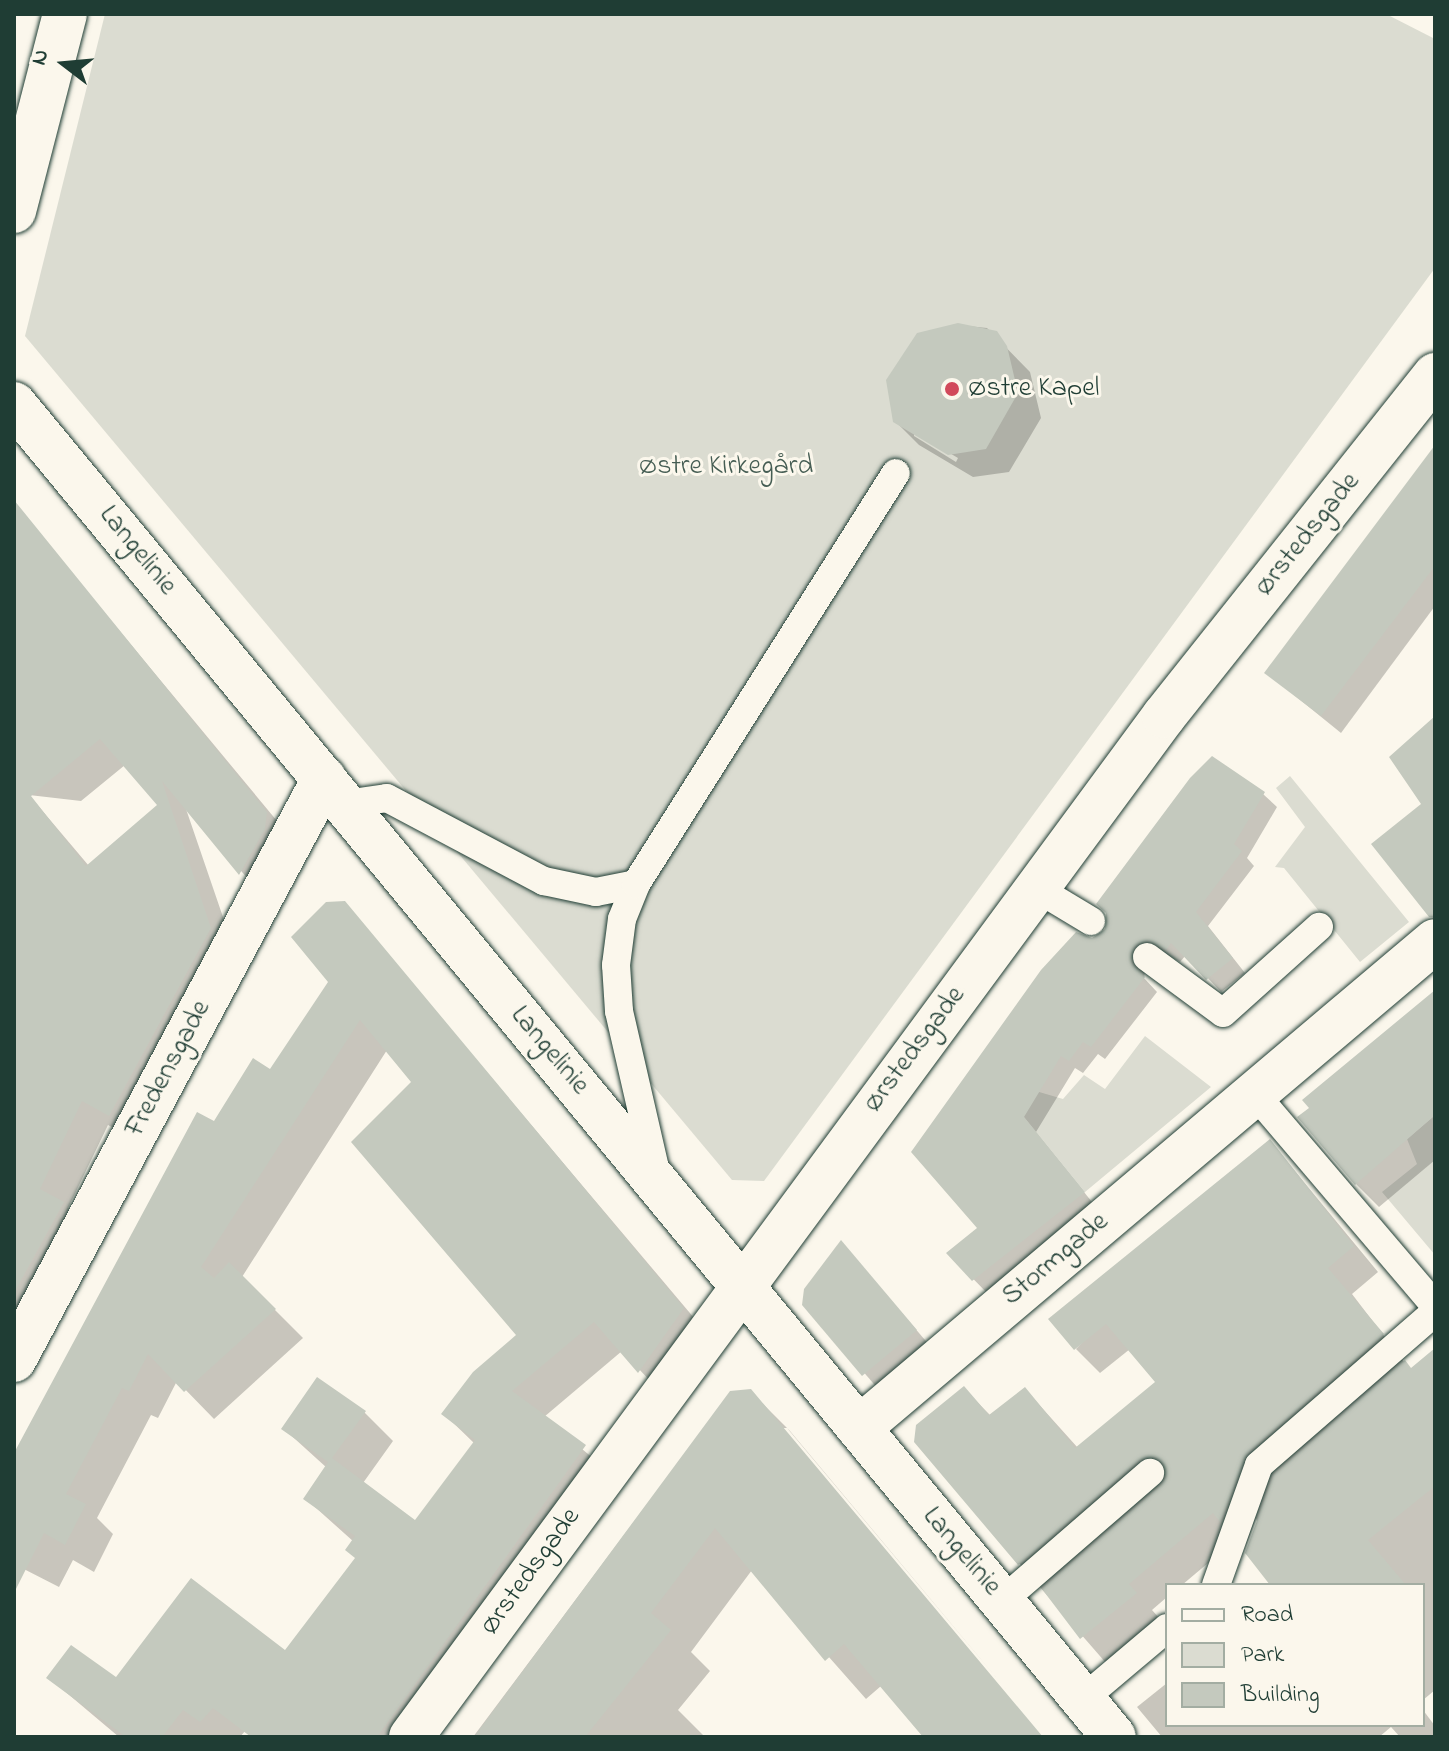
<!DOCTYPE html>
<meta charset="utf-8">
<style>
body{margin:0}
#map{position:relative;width:1449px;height:1751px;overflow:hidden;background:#fbf7ec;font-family:"Indie Flower",sans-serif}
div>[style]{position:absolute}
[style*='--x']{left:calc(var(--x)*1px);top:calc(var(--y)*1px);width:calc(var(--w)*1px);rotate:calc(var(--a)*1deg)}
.green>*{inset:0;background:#dbdcd1}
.shadow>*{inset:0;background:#0003}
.building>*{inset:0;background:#c4c9be}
.roads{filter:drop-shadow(0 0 2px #1f3d34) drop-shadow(0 0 2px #1f3d34)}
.service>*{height:28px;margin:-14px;padding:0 14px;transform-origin:14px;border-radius:14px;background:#fbf7ec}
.minor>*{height:44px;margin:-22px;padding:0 22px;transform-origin:22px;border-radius:22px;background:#fbf7ec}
.tertiary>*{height:44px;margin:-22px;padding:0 22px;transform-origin:22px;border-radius:22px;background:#fbf7ec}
.dots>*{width:22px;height:22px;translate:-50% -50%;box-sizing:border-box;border:4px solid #fbf7ec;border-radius:50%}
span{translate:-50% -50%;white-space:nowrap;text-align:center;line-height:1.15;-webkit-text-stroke:6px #fbf7ec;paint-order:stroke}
.poi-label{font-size:28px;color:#1f3d34}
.left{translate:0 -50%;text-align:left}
.park-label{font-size:28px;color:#455d53}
.street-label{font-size:28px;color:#1f3d34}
.frame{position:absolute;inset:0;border:16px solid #1f3d34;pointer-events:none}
.legend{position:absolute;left:1165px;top:1583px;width:260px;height:144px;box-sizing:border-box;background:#fbf7ec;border:2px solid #a3ada2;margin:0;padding:10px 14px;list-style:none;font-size:24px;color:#1f3d34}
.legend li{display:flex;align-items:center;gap:16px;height:40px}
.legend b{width:40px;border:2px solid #a3ada2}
.north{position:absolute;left:24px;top:24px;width:80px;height:80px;-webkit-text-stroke:6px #fbf7ec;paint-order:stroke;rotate:286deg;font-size:22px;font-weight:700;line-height:32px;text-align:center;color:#1f3d34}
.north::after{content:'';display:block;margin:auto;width:28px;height:36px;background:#1f3d34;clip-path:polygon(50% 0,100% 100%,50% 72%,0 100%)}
</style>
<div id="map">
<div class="green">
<div style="clip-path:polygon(105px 14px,1386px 14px,1435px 39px,1435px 268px,764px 1181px,732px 1180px,25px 336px)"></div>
<div style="clip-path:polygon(1290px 776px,1409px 922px,1360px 962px,1284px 868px,1275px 867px,1305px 827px,1276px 788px)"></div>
<div style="clip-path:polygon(1145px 1036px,1211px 1087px,1085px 1192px,1015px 1106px,1029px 1089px,1063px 1099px,1084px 1075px,1105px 1089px)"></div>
<div style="clip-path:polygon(1433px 1117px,1435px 1119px,1435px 1255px,1382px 1192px,1417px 1164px,1407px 1139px)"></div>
</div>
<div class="shadow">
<div style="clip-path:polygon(evenodd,958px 325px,987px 328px,1030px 372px,1041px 418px,1009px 472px,973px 477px,919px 445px,895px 421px,958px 325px,914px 432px,958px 458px,956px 462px,914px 436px,914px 432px)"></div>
<div style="clip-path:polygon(1435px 451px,1435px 606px,1341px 733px,1267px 673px)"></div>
<div style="clip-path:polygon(evenodd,21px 512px,292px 839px,265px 898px,186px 809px,236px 955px,135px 1140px,108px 1125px,68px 1208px,88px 1229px,14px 1359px,14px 518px,21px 512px,125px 765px,159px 805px,89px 866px,29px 795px,81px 801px,125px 765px)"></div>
<div style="clip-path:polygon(1263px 794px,1277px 807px,1247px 858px,1254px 866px,1208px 926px,1245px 973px,1221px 992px,1186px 955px,1180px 962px,1163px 953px,1147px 960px,1144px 978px,1157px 992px,1105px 1059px,1098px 1054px,1083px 1073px,1075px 1068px,1036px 1132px,1096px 1207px,987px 1293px,949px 1254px,980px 1228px,1092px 940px)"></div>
<div style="clip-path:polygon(344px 903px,711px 1338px,668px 1400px,622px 1351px,544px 1417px,613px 1475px,423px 1737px,278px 1737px,357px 1559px,354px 1542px,306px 1499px,327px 1468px,284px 1429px,364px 1412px,393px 1441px,363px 1483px,416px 1523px,475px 1444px,444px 1414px,519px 1335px,414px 1083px,387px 1050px,242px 1277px,303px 1338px,214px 1419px,177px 1381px,158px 1418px,151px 1415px,97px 1518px,113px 1534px,94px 1572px,73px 1560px,59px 1587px,14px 1564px,14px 1459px,215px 1124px,271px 1072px,330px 982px)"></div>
<div style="clip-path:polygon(1435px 992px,1435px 1160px,1379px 1207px,1356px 1184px)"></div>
<div style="clip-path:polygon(1270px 1141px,1378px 1272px,1352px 1294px,1404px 1362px,1412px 1370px,1435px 1351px,1435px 1690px,1423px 1700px,1423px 1585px,1273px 1585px,1256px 1518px,1246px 1545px,1239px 1537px,1182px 1585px,1167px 1585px,1167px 1597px,1152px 1610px,1160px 1619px,1106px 1663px,1019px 1563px,964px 1389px,991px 1416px,1025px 1389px,1078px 1448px,1157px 1382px,1130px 1349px,1100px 1373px,1076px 1349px)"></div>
<div style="clip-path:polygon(842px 1243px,931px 1347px,879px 1390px,805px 1304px)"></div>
<div style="clip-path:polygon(750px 1391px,790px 1431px,1046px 1737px,787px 1428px,781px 1428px,1039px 1737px,925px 1737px,881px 1686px,866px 1699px,752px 1570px,691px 1652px,710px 1671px,678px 1710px,705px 1737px,473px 1737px,731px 1392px)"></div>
<div style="clip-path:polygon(297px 1669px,240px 1737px,119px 1737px,49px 1678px,116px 1680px)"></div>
<div style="clip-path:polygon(1167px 1683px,1167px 1725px,1423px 1725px,1423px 1710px,1435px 1726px,1435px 1737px,1400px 1737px,1391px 1727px,1379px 1737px,1162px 1737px,1137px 1707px)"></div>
</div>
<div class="building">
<div style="clip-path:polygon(958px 323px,997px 331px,1007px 346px,1018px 393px,986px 449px,948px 455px,893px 422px,886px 380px,917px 333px)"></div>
<div style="clip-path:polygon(1435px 445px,1435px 566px,1321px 716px,1264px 673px)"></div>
<div style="clip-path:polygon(evenodd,14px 500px,267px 812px,265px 829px,239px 875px,162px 781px,211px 928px,109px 1116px,82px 1101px,40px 1189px,64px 1202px,14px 1293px,14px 500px,100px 739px,157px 805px,86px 866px,31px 796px,100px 739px)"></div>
<div style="clip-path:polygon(1435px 716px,1435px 917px,1429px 917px,1371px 844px,1421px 804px,1389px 757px)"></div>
<div style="clip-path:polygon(1212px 756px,1265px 792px,1234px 844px,1242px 851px,1196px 912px,1233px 958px,1206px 980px,1171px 943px,1166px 950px,1148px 940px,1134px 946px,1131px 963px,1145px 977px,1091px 1047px,1083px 1042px,1069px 1061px,1061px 1056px,1024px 1117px,1085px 1192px,972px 1281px,946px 1253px,977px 1228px,911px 1152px,1041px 970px,1076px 932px,1092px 938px,1105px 930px,1106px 913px,1096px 904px,1190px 778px)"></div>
<div style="clip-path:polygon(345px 901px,684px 1308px,638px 1373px,594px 1322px,512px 1391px,586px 1445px,377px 1737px,251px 1737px,213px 1708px,200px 1722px,183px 1710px,162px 1737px,126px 1737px,46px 1678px,71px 1645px,116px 1677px,191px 1578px,285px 1650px,355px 1558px,345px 1550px,355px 1536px,303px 1499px,328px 1462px,281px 1429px,317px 1377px,366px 1411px,332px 1458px,415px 1520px,475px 1440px,441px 1414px,473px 1372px,516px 1335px,351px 1142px,411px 1082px,360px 1020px,201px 1267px,214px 1278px,229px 1262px,276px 1309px,184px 1392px,148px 1354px,129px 1391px,122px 1388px,66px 1494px,86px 1504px,65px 1545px,44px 1533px,14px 1593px,14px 1453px,197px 1112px,214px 1121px,253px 1058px,270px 1069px,328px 982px,291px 937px,326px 902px)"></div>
<div style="clip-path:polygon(1435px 990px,1435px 1115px,1355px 1185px,1297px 1117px,1309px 1108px,1302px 1100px)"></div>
<div style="clip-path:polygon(1270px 1139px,1354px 1246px,1328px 1268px,1384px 1334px,1247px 1453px,1220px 1522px,1213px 1513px,1129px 1584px,1137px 1593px,1080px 1639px,1042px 1589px,1161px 1486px,1166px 1478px,1163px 1463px,1155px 1457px,1139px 1460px,1018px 1565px,914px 1442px,916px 1425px,964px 1386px,989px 1415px,1025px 1387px,1075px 1448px,1155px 1382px,1106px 1324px,1074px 1350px,1048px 1319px)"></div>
<div style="clip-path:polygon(841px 1240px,917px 1330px,862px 1376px,802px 1305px,804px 1289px)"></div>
<div style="clip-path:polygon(1435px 1348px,1435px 1486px,1368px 1540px,1406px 1585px,1270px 1585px,1245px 1553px,1274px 1475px,1405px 1360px,1411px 1368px)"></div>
<div style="clip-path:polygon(751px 1389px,1043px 1737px,923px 1737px,844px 1644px,825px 1661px,715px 1528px,651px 1613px,671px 1630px,585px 1737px,474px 1737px,730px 1391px)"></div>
</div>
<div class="roads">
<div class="service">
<div style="--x:345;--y:804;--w:42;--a:-8.1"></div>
<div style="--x:387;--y:798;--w:178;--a:27.9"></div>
<div style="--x:544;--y:881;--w:53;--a:11.9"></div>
<div style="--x:596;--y:892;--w:41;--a:-11.3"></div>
<div style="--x:1036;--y:888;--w:64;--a:31"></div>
<div style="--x:1147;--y:957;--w:94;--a:36.4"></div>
<div style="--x:1223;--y:1013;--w:129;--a:-41.9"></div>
<div style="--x:1254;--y:1093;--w:280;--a:49.6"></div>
<div style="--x:657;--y:1177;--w:170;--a:-102.9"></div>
<div style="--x:619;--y:1011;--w:46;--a:-93.7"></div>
<div style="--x:616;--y:965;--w:46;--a:-82.6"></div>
<div style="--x:622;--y:919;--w:38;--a:-68"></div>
<div style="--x:636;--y:884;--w:486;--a:-57.7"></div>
<div style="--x:1216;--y:1585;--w:127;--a:-70.3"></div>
<div style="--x:1259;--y:1465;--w:233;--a:-41"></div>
<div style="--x:1002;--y:1601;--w:196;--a:-40.9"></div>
<div style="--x:1083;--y:1699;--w:110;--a:-40.2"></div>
</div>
<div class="minor">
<div style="--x:14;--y:1360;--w:659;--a:-61.92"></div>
<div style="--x:859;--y:1428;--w:754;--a:-40.21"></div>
<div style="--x:411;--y:1737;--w:1269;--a:-53.59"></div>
<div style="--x:1164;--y:716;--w:436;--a:-51.5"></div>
</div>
<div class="tertiary">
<div style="--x:14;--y:211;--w:203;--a:-75.5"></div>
<div style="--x:14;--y:404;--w:1728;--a:50.47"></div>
</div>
</div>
<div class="dots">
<div style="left:952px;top:389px;background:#d1495b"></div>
</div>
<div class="poi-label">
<span class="left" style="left:968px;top:389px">Østre Kapel</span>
</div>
<div class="park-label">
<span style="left:726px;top:467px">Østre Kirkegård</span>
</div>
<div class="street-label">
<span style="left:1308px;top:535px;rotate:-51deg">Ørstedsgade</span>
<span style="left:137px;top:551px;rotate:51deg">Langelinie</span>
<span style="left:915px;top:1050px;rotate:-53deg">Ørstedsgade</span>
<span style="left:549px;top:1051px;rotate:50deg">Langelinie</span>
<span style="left:169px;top:1069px;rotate:-62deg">Fredensgade</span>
<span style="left:1056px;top:1260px;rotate:-40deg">Stormgade</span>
<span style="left:961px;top:1552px;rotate:50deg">Langelinie</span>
<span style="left:531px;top:1572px;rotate:-54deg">Ørstedsgade</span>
</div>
<div class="frame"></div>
<ul class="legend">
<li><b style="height:10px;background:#fbf7ec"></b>Road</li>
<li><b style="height:22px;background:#dbdcd1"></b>Park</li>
<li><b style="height:22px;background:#c4c9be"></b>Building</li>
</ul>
<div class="north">N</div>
</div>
